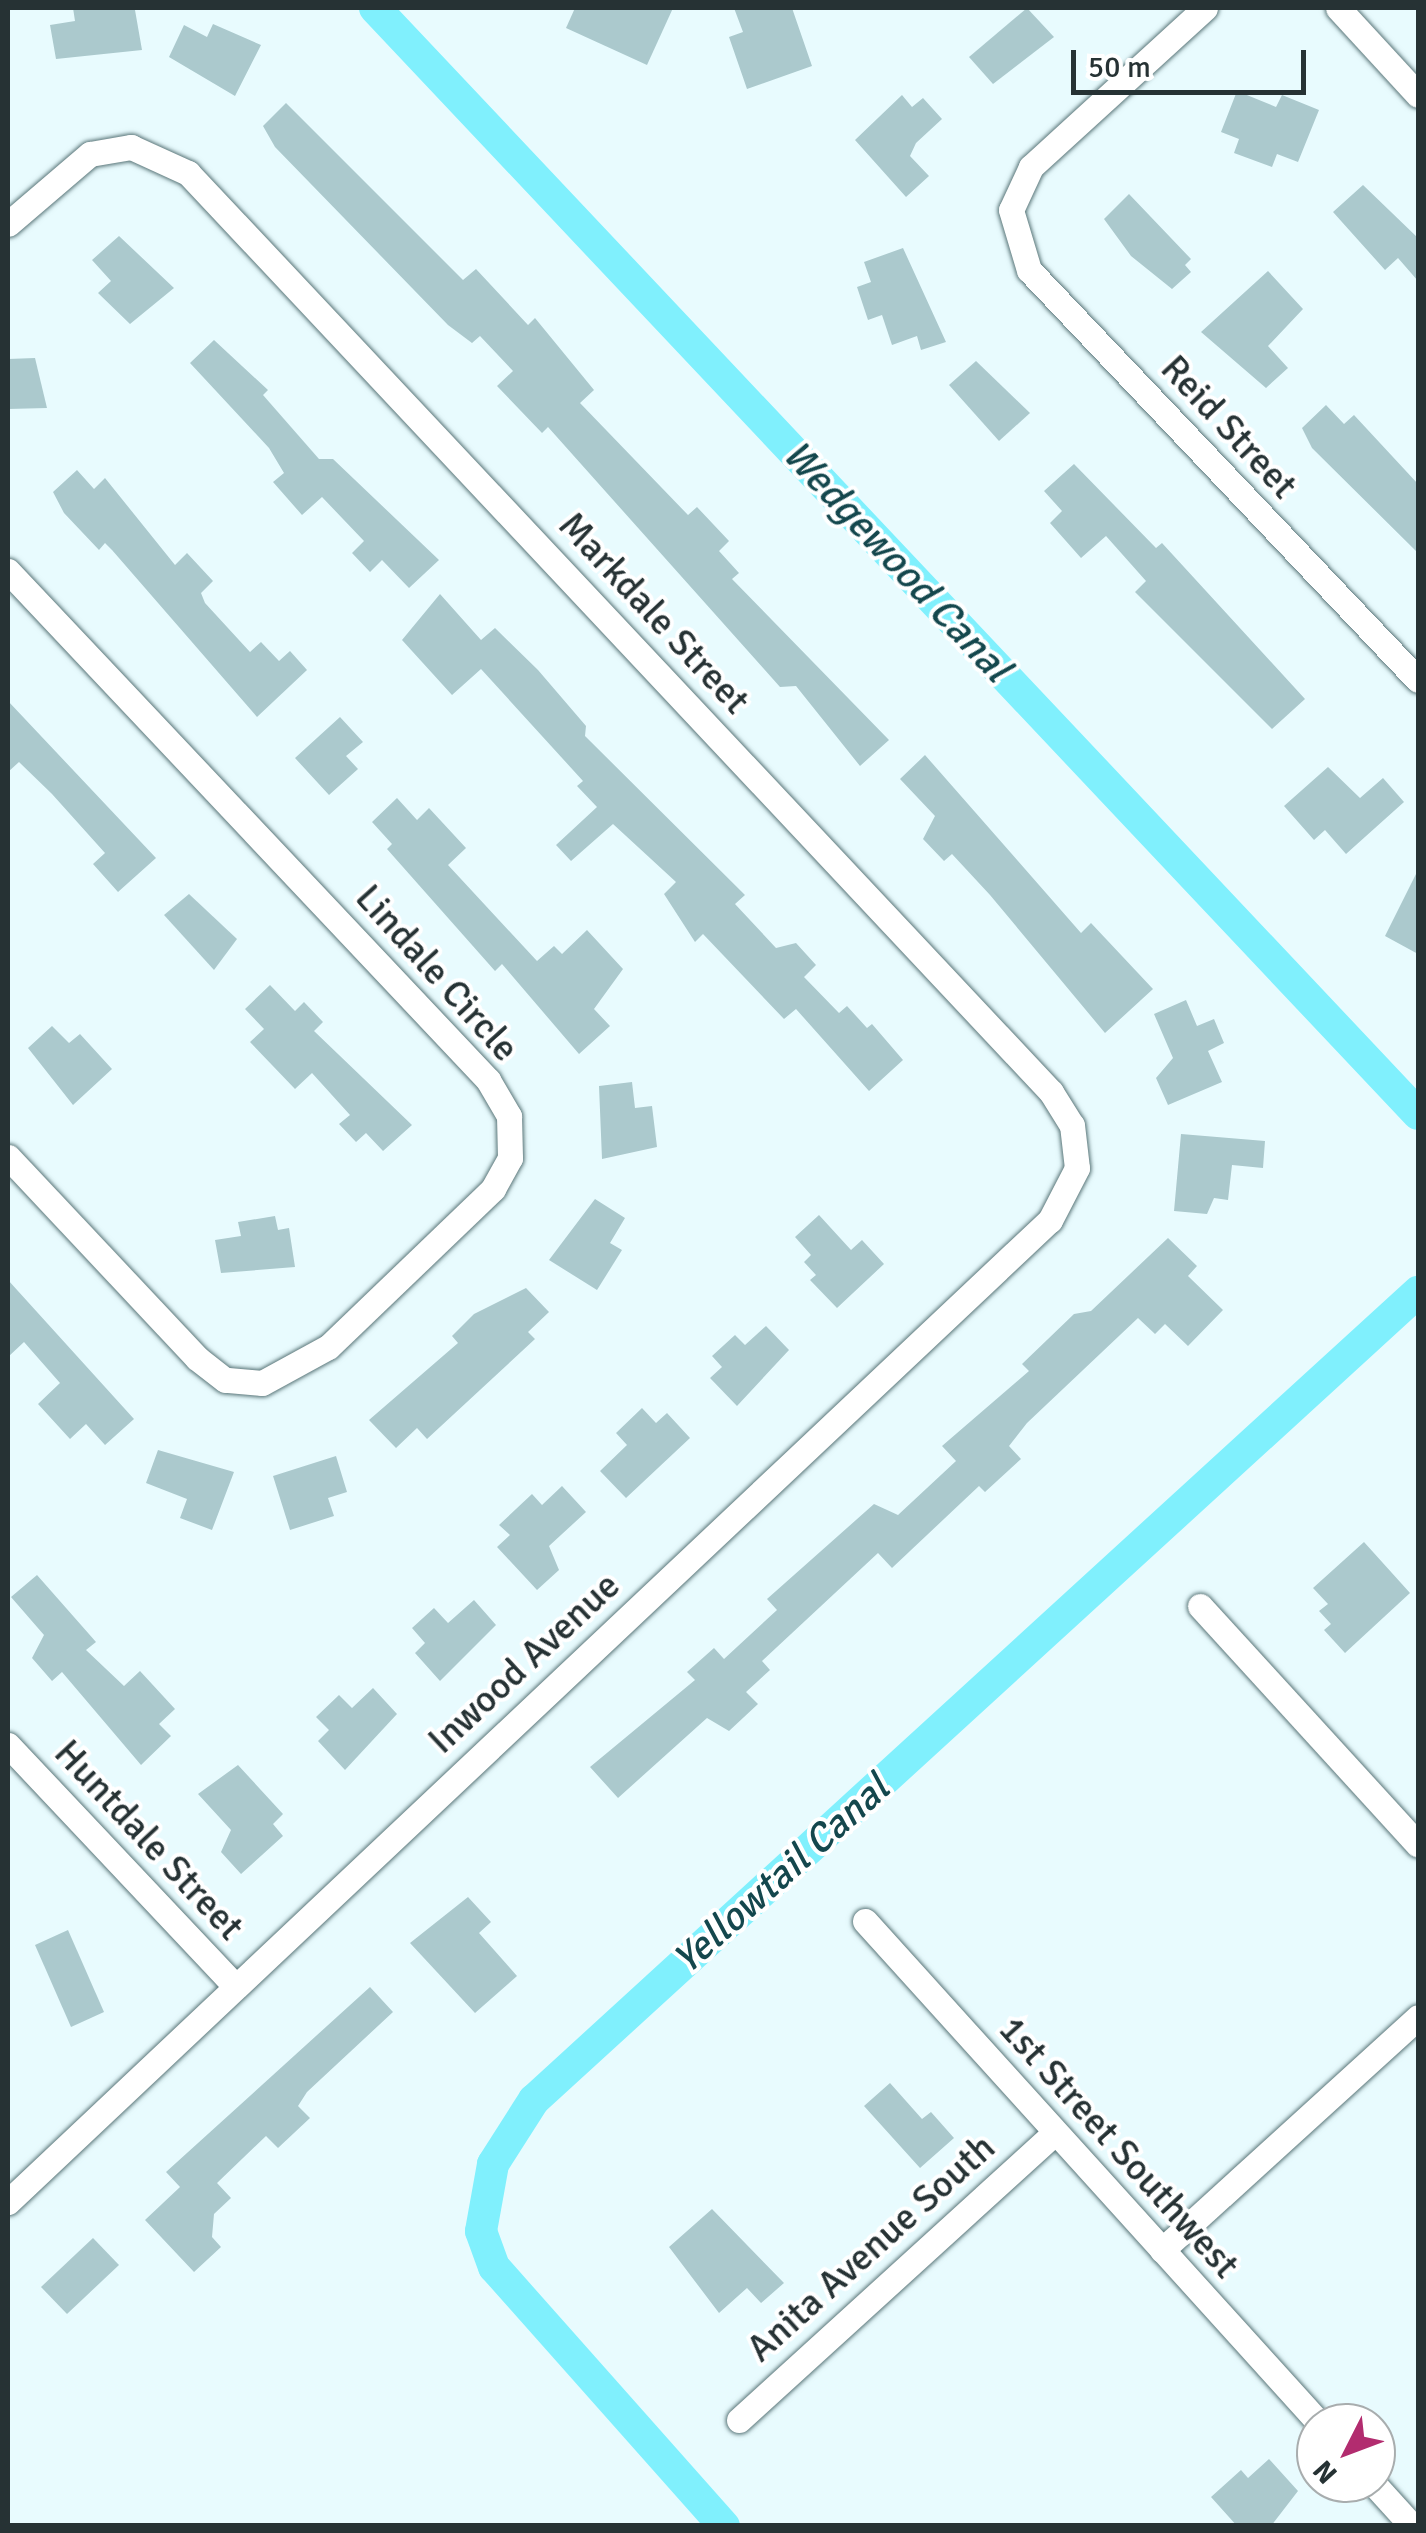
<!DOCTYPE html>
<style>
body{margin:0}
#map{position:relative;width:1426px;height:2533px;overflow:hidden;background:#e8fbfe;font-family:Signika,sans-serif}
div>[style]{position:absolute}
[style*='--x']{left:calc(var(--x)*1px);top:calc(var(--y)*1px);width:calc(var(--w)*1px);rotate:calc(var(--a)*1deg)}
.canal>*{height:32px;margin:-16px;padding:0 16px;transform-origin:16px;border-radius:16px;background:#80f0fd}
.building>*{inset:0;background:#abc9cd}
.roads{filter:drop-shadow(0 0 2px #5a7679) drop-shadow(0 0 2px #5a7679)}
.street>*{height:25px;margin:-12.5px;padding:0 12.5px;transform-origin:12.5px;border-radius:12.5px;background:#fff}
span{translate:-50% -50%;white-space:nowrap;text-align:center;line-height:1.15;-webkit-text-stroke:8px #fff;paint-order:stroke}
.street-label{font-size:38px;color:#263234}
.water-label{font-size:40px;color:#14474d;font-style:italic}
.frame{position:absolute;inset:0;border:10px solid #263234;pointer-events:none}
.north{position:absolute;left:1296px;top:2403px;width:100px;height:100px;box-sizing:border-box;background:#fff;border:2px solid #a8adae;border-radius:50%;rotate:228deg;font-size:28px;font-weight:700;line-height:40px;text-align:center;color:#263234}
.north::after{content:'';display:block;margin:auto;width:35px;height:45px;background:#b22c6f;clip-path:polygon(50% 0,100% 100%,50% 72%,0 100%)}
.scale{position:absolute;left:1071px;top:50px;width:235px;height:45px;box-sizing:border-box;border:5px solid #263234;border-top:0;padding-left:12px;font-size:30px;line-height:35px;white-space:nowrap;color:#263234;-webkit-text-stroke:8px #fff;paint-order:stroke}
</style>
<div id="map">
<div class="canal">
<div style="--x:375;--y:8;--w:1520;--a:46.68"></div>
<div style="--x:724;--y:2526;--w:346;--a:-131.6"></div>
<div style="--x:494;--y:2267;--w:38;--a:-110"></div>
<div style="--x:481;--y:2231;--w:68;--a:-79.8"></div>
<div style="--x:493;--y:2164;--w:76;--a:-57.4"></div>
<div style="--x:534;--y:2100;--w:1198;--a:-42.43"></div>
</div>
<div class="building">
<div style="clip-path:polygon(73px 8px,135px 10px,142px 50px,56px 59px,50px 25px,75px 21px)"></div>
<div style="clip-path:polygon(575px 8px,673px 8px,647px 65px,566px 28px)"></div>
<div style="clip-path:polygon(734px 8px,792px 8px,812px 66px,747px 89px,729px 37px,743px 32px)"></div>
<div style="clip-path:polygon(1027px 8px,1054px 37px,993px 84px,969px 57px)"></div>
<div style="clip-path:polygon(213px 24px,261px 45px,235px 96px,169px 57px,184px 25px,207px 37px)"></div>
<div style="clip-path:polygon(1237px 91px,1276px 107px,1282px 95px,1319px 110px,1298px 162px,1277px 154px,1272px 167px,1234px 153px,1239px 139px,1221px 132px)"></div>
<div style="clip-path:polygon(902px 95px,912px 107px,923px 98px,942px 119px,916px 143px,910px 156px,929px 176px,906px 197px,855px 140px)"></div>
<div style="clip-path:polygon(286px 103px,463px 280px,476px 269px,528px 325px,535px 318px,594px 390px,580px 403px,688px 515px,697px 507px,729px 541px,719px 551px,739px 573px,732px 579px,889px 740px,860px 766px,796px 686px,780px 687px,548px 427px,542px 433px,497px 386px,513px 371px,480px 336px,472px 343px,448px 325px,275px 147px,263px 126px)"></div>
<div style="clip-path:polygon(1363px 185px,1418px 238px,1418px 281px,1398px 258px,1385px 270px,1333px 212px)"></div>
<div style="clip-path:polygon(1129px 194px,1191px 259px,1185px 265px,1191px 272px,1172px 289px,1131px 256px,1104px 219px)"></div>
<div style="clip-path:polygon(119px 236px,174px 288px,130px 324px,98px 293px,111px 281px,92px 260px)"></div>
<div style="clip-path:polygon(903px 248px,946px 342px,921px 350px,917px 336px,892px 345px,882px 315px,868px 320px,857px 287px,871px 282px,864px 262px)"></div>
<div style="clip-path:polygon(1268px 271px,1303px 309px,1268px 346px,1288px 368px,1266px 388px,1201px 332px)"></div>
<div style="clip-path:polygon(214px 340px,268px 390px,263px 395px,319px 459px,333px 459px,439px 560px,409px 588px,382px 560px,370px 572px,352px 553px,364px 541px,322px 497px,302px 515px,273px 482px,284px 473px,269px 448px,190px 363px)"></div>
<div style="clip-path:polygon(35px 358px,47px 408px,8px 409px,8px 359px)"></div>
<div style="clip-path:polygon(976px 361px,1030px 413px,999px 441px,949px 385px)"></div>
<div style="clip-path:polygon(1326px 405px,1344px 424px,1354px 415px,1418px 484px,1418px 553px,1312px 448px,1302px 428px)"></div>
<div style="clip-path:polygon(1074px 464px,1156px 548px,1162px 543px,1305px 699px,1272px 729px,1135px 592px,1146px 581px,1106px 536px,1081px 558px,1050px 523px,1062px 511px,1044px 491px)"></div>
<div style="clip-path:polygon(77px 470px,94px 489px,105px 478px,175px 565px,187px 553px,213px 581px,201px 593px,205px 603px,250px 652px,261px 642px,279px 661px,290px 651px,307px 670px,257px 717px,112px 550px,105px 543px,99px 550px,64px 513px,53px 492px)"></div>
<div style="clip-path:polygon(440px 594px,481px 640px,495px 628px,538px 670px,586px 726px,585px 736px,745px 895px,735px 904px,776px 948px,796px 943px,816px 965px,804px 977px,839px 1013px,847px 1006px,867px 1028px,872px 1024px,903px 1060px,869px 1091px,796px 1009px,784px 1019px,703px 934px,695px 942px,664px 894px,676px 882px,613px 824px,571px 861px,556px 845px,597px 807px,577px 786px,583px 781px,481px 669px,452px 695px,402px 640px)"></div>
<div style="clip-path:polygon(8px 701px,156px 858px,118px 892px,93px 864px,105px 853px,52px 794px,19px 762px,8px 772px)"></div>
<div style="clip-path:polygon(340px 717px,363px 742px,346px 756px,358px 769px,329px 795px,295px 758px)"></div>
<div style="clip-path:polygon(925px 755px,1081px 933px,1091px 923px,1153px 989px,1105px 1033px,990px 895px,952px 854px,944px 861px,923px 839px,935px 816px,900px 779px)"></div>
<div style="clip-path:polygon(1328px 767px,1360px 798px,1383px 778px,1404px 802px,1346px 854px,1325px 830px,1314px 840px,1284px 806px)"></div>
<div style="clip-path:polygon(397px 798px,417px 820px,429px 808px,466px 848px,448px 865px,537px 961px,554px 946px,562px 954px,587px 930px,623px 969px,594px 1009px,610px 1026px,579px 1054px,502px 964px,495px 971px,387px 849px,392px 844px,372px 822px)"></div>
<div style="clip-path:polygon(1418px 870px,1418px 954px,1385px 936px)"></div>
<div style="clip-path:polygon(189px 894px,237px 939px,214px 970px,164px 915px)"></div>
<div style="clip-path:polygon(270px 985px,295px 1011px,304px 1002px,323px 1022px,314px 1031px,412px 1125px,383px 1151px,366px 1133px,356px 1142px,339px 1124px,350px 1115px,312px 1073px,295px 1089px,250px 1042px,264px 1029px,245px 1009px)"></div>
<div style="clip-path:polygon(1186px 1000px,1197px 1026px,1214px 1019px,1224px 1043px,1208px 1051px,1222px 1082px,1168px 1105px,1156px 1078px,1173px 1058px,1154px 1014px)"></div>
<div style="clip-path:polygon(52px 1026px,69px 1043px,80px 1034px,112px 1069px,73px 1105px,28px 1048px)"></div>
<div style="clip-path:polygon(632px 1082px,635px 1108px,652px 1106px,657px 1147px,602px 1159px,599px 1086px)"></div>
<div style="clip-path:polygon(1181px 1134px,1265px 1141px,1263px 1168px,1232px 1165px,1228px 1200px,1214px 1198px,1207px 1214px,1174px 1211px)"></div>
<div style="clip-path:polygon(595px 1199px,625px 1218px,610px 1243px,622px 1250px,597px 1290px,549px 1260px)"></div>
<div style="clip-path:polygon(819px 1215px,851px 1250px,862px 1240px,884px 1264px,837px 1308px,810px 1280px,816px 1275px,804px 1262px,811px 1255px,795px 1237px)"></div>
<div style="clip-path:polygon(275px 1216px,278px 1230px,289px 1228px,295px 1267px,221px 1273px,215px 1240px,241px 1236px,238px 1222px)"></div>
<div style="clip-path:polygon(1168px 1238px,1197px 1266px,1188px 1276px,1223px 1310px,1188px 1346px,1165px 1324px,1155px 1334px,1138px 1318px,1027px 1423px,1009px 1446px,1021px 1459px,985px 1492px,979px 1486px,892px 1568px,878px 1553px,762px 1661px,770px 1670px,746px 1692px,758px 1704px,729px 1731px,707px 1718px,618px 1798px,590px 1767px,695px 1680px,687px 1672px,714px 1648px,724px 1659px,777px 1610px,767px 1599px,874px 1504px,898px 1515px,956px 1461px,942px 1446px,1029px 1371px,1022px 1364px,1074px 1314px,1091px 1311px)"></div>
<div style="clip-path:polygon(8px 1280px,134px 1419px,105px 1445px,86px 1424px,70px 1439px,38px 1404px,60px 1383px,24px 1342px,8px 1357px)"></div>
<div style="clip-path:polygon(526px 1288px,549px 1312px,528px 1332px,535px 1339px,427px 1439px,417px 1428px,396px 1448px,369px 1420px,458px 1343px,452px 1336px,474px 1314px)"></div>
<div style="clip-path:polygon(766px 1326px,789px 1350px,737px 1406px,710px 1378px,722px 1367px,712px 1356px,735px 1335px,745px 1345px)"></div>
<div style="clip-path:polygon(642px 1408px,656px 1423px,667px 1413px,690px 1438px,626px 1498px,600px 1471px,627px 1445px,616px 1433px)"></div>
<div style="clip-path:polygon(158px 1450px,234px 1472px,212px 1530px,180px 1518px,187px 1499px,146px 1483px)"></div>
<div style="clip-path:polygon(336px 1456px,347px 1492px,328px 1498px,334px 1516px,290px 1530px,273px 1476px)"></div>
<div style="clip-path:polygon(562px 1486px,586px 1512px,549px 1546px,559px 1570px,537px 1590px,497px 1547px,510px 1535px,499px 1525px,532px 1494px,542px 1505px)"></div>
<div style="clip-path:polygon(1364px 1542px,1410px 1593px,1345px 1653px,1324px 1630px,1331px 1624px,1319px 1611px,1328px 1604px,1313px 1588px)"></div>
<div style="clip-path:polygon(37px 1575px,96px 1642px,86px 1650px,124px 1686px,140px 1671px,175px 1709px,159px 1724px,171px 1736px,141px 1765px,62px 1672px,52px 1681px,32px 1658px,44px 1635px,11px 1597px)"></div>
<div style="clip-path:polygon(474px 1600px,496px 1625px,440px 1681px,415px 1653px,425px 1643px,412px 1628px,434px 1608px,448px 1623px)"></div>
<div style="clip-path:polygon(373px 1688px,397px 1714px,345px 1770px,318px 1741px,329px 1730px,316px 1717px,339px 1695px,352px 1708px)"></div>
<div style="clip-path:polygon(238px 1765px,283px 1814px,273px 1824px,283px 1836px,241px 1874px,221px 1852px,231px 1830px,198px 1794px)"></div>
<div style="clip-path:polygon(468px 1897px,491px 1922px,479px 1933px,517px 1976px,475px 2013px,410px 1943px)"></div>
<div style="clip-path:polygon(68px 1930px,104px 2012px,71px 2027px,35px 1945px)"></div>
<div style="clip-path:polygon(370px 1987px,393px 2012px,307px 2092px,298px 2106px,310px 2118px,278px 2148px,266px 2136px,217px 2183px,231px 2198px,214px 2214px,212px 2237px,221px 2247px,194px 2272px,145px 2220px,180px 2187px,166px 2172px)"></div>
<div style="clip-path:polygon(890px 2083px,922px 2119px,931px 2112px,954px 2138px,920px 2168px,864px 2106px)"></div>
<div style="clip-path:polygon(712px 2209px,784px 2283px,761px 2303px,747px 2288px,719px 2313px,669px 2247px)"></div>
<div style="clip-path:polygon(93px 2238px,119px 2265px,67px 2314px,41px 2287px)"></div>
<div style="clip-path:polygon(1269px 2459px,1298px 2491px,1271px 2526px,1237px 2526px,1211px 2497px,1241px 2470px,1248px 2478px)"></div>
</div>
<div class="roads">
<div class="street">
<div style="--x:1205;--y:8;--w:236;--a:137.6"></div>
<div style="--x:1031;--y:167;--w:47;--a:114.9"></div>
<div style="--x:1011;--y:210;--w:63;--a:73.3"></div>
<div style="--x:1029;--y:270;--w:565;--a:46.51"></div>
<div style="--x:1338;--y:8;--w:118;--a:47.4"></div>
<div style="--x:8;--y:224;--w:108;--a:-40.5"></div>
<div style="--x:90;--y:154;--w:42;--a:-9.7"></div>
<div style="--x:131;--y:147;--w:63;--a:24.5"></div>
<div style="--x:188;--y:173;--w:1261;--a:46.8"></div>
<div style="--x:1051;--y:1092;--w:39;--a:58"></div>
<div style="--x:1072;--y:1125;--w:43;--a:83.4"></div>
<div style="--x:1077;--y:1168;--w:59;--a:117.4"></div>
<div style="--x:1050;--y:1220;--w:1432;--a:136.7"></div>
<div style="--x:8;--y:571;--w:700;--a:46.68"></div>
<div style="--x:488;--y:1080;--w:42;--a:59.7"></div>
<div style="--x:509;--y:1116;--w:42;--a:88.6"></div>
<div style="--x:510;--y:1158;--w:35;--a:119"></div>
<div style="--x:493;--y:1189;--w:228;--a:136.2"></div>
<div style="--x:328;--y:1347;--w:75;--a:151.4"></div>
<div style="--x:262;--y:1383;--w:37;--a:-175"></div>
<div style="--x:225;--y:1380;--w:36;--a:-142"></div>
<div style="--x:197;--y:1358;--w:276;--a:-133.2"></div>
<div style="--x:1200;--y:1606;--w:323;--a:47.6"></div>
<div style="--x:8;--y:1745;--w:331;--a:46.7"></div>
<div style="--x:865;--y:1921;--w:677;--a:47.87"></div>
<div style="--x:1162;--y:2250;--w:346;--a:-42.3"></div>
<div style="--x:739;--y:2420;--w:426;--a:-42.3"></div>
<div style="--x:1373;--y:2483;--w:58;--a:47.8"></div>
</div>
</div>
<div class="street-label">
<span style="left:1229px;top:427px;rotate:47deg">Reid Street</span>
<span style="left:654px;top:613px;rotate:47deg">Markdale Street</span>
<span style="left:437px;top:973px;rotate:48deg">Lindale Circle</span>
<span style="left:524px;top:1663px;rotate:-43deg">Inwood Avenue</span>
<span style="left:149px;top:1840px;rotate:47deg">Huntdale Street</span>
<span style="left:1119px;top:2147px;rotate:48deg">1st Street Southwest</span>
<span style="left:871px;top:2248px;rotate:-42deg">Anita Avenue South</span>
</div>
<div class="water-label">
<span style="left:897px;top:561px;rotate:47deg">Wedgewood Canal</span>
<span style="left:781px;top:1874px;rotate:-42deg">Yellowtail Canal</span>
</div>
<div class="frame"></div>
<div class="north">N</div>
<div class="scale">50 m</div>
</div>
